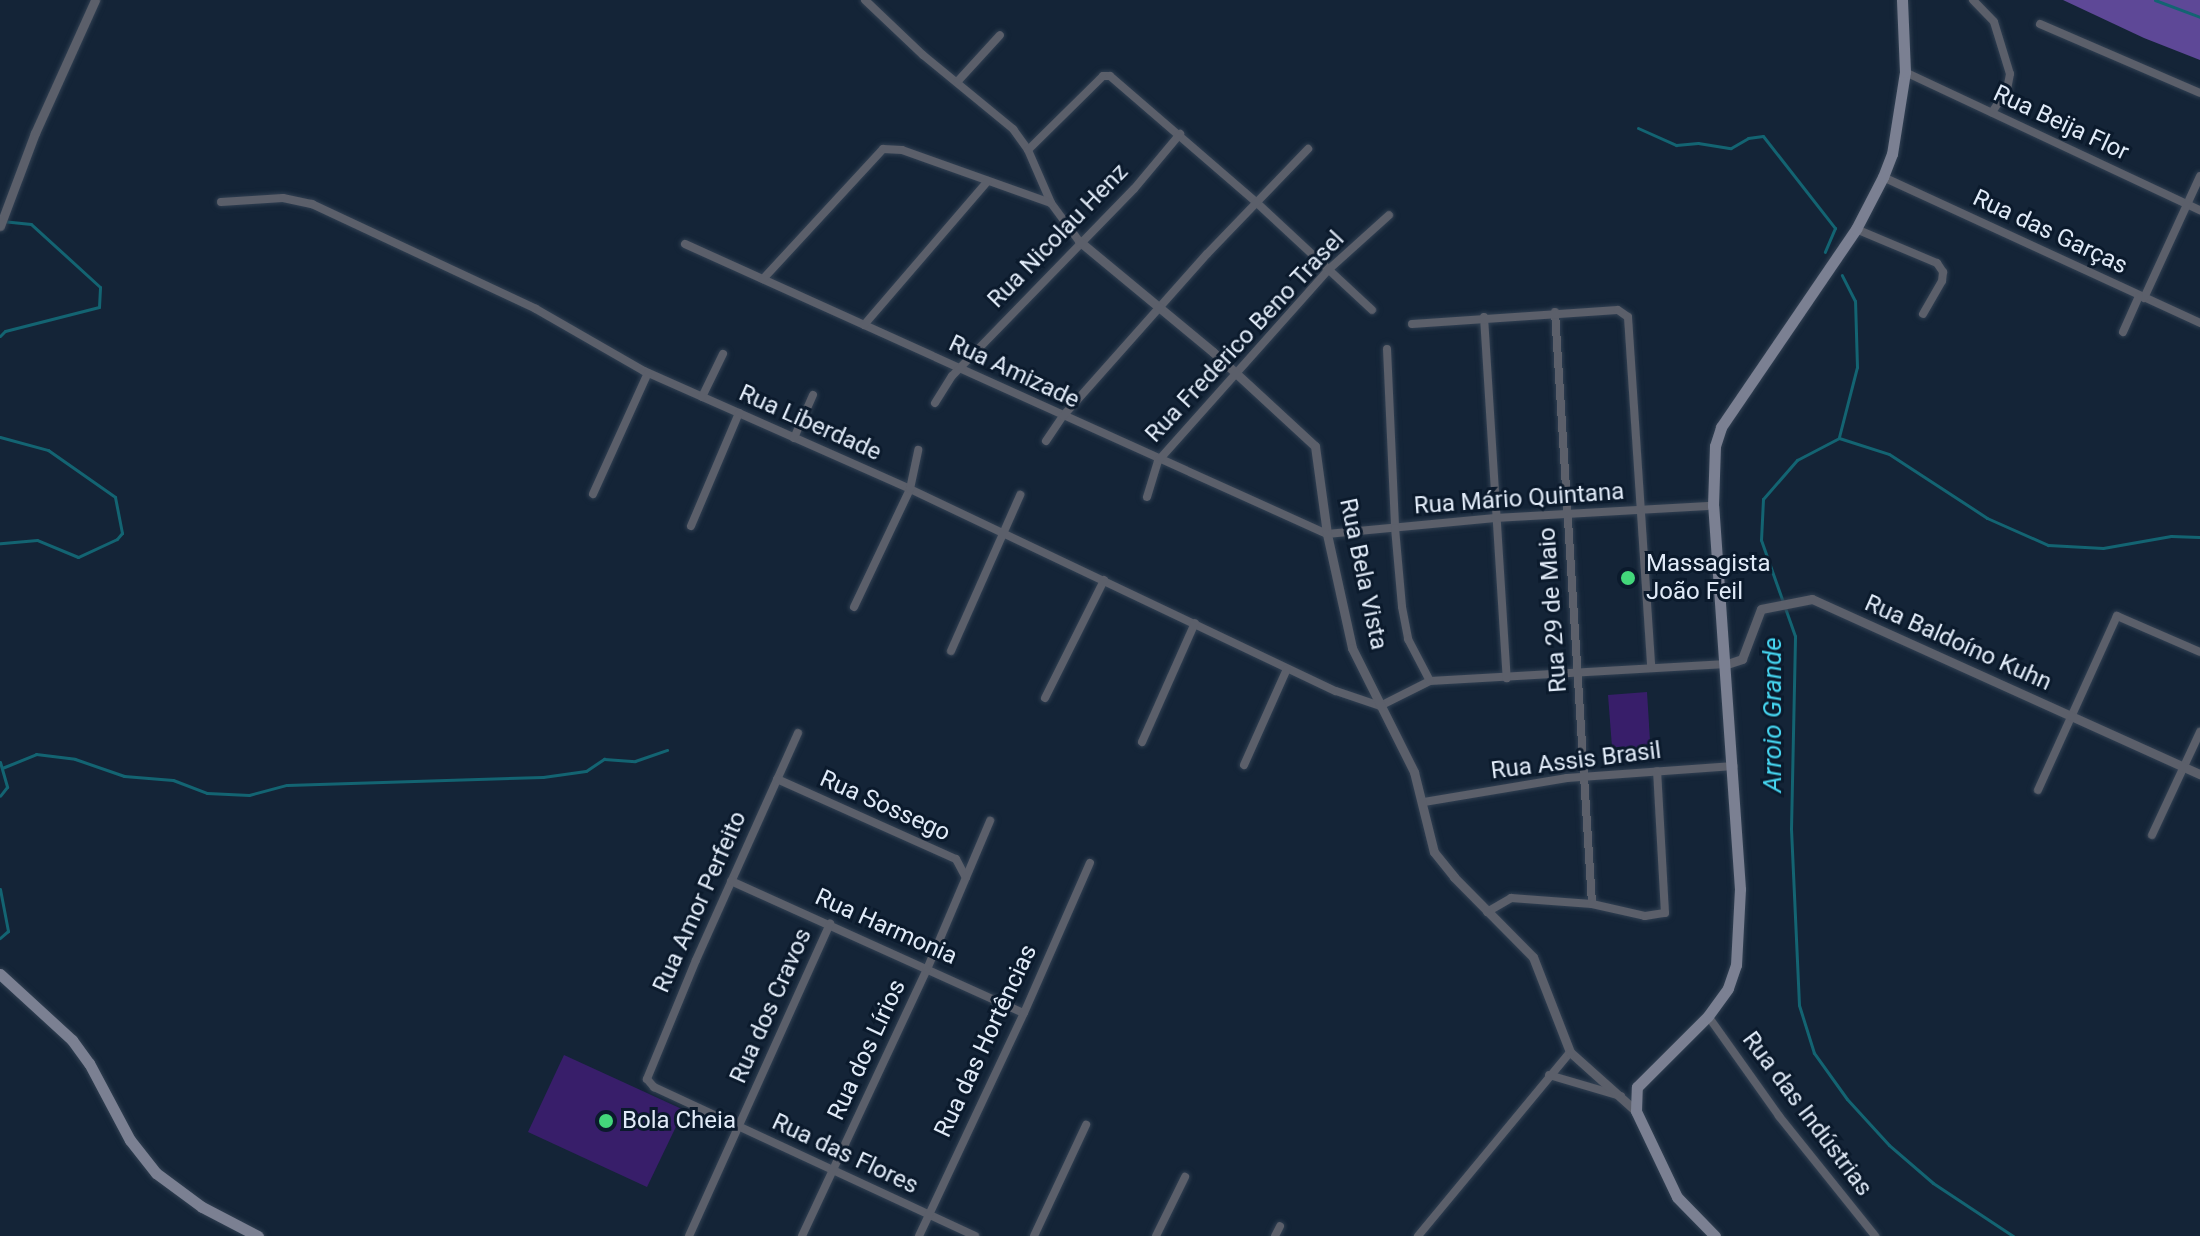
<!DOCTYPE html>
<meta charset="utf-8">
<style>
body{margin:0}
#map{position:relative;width:2200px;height:1236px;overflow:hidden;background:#142437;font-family:Roboto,sans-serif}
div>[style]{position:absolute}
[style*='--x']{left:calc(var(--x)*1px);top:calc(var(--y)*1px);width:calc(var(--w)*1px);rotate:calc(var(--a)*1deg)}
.green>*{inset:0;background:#381e6a}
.forest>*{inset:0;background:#5e4897}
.stream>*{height:3px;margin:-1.5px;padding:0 1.5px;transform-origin:1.5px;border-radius:1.5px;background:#136472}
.roads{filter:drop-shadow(0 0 2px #314052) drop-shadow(0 0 2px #314052)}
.minor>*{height:8px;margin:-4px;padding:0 4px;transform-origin:4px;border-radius:4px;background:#5b5f6a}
.tertiary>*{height:9px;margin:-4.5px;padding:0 4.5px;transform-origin:4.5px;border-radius:4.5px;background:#5b5f6a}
.secondary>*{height:11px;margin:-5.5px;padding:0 5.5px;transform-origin:5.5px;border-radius:5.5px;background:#7b8092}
.dots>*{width:22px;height:22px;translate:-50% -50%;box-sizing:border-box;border:4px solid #0b1a2c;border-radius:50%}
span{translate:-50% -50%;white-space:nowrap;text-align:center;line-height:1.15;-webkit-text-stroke:6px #0b1a2c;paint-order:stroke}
.street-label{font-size:24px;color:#e1ebf8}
.poi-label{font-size:24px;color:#e1ebf8}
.left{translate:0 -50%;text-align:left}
.water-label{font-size:26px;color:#46d6f1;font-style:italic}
</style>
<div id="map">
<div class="green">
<div style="clip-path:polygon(1647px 692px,1651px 757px,1613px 760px,1608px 695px)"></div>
<div style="clip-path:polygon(564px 1055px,684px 1110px,647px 1187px,528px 1132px)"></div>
</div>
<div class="forest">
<div style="clip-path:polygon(2063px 0,2200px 0,2200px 60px,2144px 38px)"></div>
</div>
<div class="stream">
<div style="--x:2155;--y:0;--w:48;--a:20.7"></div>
<div style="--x:1638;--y:128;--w:42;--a:24.1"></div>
<div style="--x:1676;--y:145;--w:22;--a:-5"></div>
<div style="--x:1698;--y:143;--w:33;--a:9"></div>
<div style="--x:1731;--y:148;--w:20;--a:-30"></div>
<div style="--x:1748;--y:138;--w:15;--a:-8"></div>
<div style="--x:1763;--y:136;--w:117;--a:52"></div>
<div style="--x:1835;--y:228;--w:26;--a:113"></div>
<div style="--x:0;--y:336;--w:7;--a:-45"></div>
<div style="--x:5;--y:331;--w:97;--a:-14.3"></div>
<div style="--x:99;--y:307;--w:20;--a:-87"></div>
<div style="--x:100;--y:287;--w:93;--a:-137.6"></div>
<div style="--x:31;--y:224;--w:27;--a:-174"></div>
<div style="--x:0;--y:437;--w:50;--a:15.2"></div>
<div style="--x:48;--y:450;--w:82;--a:35"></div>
<div style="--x:115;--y:497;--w:37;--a:79"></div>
<div style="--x:122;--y:533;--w:8;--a:130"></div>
<div style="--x:117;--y:539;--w:43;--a:155.2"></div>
<div style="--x:78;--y:557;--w:44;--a:-157.5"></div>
<div style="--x:37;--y:540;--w:37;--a:175"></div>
<div style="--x:1839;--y:437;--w:72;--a:-75.6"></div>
<div style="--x:1857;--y:367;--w:66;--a:-91.7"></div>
<div style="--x:1855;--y:301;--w:29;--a:-117"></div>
<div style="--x:0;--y:762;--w:26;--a:74"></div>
<div style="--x:7;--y:787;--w:11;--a:128"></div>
<div style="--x:2;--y:768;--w:37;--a:-22"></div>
<div style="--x:36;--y:754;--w:39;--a:7"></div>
<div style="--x:75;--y:759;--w:52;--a:19.1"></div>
<div style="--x:124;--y:776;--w:49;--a:4.7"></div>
<div style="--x:173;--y:780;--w:36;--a:21"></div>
<div style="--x:207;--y:793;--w:42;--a:2.7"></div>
<div style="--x:249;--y:795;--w:39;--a:-15"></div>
<div style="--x:287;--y:785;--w:256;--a:-1.8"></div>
<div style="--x:543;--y:777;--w:43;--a:-7.9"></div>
<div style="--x:586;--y:771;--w:22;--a:-34"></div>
<div style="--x:604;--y:759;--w:31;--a:4"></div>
<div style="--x:635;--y:761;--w:34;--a:-19"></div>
<div style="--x:0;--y:889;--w:43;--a:79.2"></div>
<div style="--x:8;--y:931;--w:11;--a:139"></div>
<div style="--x:2013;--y:1236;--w:96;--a:-146.5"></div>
<div style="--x:1933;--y:1183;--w:58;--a:-139.2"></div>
<div style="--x:1889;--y:1145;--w:62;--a:-132.4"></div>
<div style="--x:1847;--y:1099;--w:57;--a:-125.7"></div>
<div style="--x:1814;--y:1053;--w:50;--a:-107.4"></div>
<div style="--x:1799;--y:1005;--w:176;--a:-92.6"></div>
<div style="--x:1791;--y:829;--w:193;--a:-88.8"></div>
<div style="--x:1795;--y:636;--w:102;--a:-109.5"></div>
<div style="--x:1761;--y:540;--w:41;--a:-87.2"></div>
<div style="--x:1763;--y:499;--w:52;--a:-48.9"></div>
<div style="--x:1797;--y:460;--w:47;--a:-27.6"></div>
<div style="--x:1839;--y:438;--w:52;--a:17.7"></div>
<div style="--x:1889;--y:454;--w:117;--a:33.1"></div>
<div style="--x:1987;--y:518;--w:67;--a:23.9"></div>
<div style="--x:2048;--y:545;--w:55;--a:3.1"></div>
<div style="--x:2103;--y:548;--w:69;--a:-10"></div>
<div style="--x:2171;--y:536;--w:29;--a:2"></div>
</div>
<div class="roads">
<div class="minor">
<div style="--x:865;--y:0;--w:80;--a:43.5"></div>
<div style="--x:923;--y:55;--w:117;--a:39.4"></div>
<div style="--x:1013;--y:129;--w:26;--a:54"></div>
<div style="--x:1028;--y:150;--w:58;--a:66.5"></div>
<div style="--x:1051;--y:203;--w:47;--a:53.6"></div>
<div style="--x:1973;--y:0;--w:30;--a:46"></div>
<div style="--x:1994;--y:22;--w:54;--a:72.9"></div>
<div style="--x:2010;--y:74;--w:16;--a:101"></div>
<div style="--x:2007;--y:90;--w:27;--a:124"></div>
<div style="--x:2040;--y:24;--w:174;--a:23.3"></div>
<div style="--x:1905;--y:72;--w:326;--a:25.1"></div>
<div style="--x:958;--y:81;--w:62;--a:-47.6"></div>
<div style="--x:1028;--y:150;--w:105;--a:-44.6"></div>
<div style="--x:1103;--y:76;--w:7;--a:0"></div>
<div style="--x:1110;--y:76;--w:194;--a:40.8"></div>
<div style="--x:1257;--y:203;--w:157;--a:42.9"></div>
<div style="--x:1883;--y:177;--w:349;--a:24.7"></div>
<div style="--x:221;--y:202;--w:62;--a:-3.7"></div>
<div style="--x:283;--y:198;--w:30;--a:12"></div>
<div style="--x:312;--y:204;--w:247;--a:25.1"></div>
<div style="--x:536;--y:309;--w:125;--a:29.9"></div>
<div style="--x:644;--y:371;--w:291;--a:23.9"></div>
<div style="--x:910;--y:489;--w:471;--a:25.4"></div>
<div style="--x:1336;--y:691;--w:46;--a:18.8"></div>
<div style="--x:1380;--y:706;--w:56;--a:-26.6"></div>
<div style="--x:1430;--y:681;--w:297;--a:-3.3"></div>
<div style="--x:1856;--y:229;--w:88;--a:22.8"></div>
<div style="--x:1937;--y:263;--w:11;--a:56"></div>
<div style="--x:1943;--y:272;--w:9;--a:96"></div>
<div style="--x:1942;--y:281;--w:38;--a:120"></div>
<div style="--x:685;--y:244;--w:704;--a:24.31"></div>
<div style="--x:1327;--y:534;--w:169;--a:-5.4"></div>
<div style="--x:1495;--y:518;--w:218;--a:-3.2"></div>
<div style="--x:763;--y:279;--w:177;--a:-47.3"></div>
<div style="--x:883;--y:149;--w:19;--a:3"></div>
<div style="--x:902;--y:150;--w:158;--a:19.6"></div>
<div style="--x:2144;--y:298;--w:134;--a:-65.3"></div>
<div style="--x:1555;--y:312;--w:593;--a:86.42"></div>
<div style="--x:1484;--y:317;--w:362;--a:86.4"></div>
<div style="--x:1412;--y:324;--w:206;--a:-3.9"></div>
<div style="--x:1618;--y:310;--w:12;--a:35"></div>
<div style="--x:1628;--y:317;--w:350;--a:86.2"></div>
<div style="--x:864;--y:325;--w:190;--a:-49.3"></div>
<div style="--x:2123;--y:332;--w:39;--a:-66"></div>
<div style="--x:1387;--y:349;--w:179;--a:87.4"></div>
<div style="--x:1395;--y:528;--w:79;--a:84.9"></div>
<div style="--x:1402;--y:607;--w:33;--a:79"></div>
<div style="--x:1408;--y:639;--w:47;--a:62.4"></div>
<div style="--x:702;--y:397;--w:48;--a:-64"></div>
<div style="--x:935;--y:403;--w:32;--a:-58"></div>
<div style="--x:952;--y:376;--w:261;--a:-45.8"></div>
<div style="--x:1134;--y:189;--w:72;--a:-50.1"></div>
<div style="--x:794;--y:438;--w:47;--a:-66.2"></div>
<div style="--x:1046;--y:441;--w:30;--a:-56"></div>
<div style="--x:1063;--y:416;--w:217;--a:-48.4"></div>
<div style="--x:1207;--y:254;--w:146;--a:-46.1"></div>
<div style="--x:593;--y:494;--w:133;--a:-65.6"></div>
<div style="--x:1147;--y:497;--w:38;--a:-73"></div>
<div style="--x:1158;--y:461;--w:256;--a:-48.3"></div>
<div style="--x:1328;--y:270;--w:82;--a:-42"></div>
<div style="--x:691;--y:526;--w:123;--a:-67"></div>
<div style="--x:854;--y:607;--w:131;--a:-64.6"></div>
<div style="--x:910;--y:489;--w:40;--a:-78"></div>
<div style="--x:951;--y:651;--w:171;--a:-66.1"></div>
<div style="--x:1045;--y:698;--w:132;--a:-63.4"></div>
<div style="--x:798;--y:733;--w:249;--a:114.2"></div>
<div style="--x:696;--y:960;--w:129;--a:112.4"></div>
<div style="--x:647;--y:1079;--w:11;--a:49"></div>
<div style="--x:654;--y:1087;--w:354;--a:24.9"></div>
<div style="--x:1142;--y:742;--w:130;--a:-66"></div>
<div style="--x:1244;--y:765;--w:105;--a:-65.9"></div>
<div style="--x:777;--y:779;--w:196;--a:24.1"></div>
<div style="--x:956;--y:859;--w:21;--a:62"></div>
<div style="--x:2038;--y:790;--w:191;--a:-65.6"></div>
<div style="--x:2117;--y:616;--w:90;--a:23.4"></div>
<div style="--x:1424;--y:802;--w:145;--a:-9.5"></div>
<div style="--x:1567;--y:778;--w:167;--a:-4.1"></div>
<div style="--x:2152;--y:835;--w:114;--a:-65"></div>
<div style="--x:731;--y:881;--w:321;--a:24.3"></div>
<div style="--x:1487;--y:912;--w:28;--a:-30"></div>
<div style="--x:1511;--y:898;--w:81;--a:4.2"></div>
<div style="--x:1592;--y:904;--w:54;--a:12.8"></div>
<div style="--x:1645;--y:916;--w:20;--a:-9"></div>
<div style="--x:1665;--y:913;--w:142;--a:-93.2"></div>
<div style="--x:1708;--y:1016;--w:123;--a:54.6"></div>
<div style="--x:1779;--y:1116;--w:154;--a:51.3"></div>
<div style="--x:1549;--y:1075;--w:75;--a:16.3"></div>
<div style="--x:689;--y:1236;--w:343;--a:-65.7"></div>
<div style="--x:802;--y:1236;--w:297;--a:-64.9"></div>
<div style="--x:928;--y:967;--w:159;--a:-67"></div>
<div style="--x:919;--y:1236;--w:246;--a:-64.8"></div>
<div style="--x:1024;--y:1013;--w:164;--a:-66.3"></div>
<div style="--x:1034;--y:1236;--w:123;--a:-64.9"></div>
<div style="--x:1156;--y:1236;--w:66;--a:-63.8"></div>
<div style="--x:1275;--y:1236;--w:11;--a:-63"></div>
<div style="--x:1418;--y:1236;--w:239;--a:-50.4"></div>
</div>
<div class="tertiary">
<div style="--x:0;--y:226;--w:99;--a:-69.4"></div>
<div style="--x:35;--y:133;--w:146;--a:-65.7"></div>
<div style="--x:1079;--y:241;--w:174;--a:39.6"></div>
<div style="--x:1213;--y:352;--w:139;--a:42.7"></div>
<div style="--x:1315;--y:446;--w:89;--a:82.2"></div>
<div style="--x:1327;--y:534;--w:117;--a:77.6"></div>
<div style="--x:1352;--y:648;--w:139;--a:63.4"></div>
<div style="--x:1414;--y:772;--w:82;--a:76"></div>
<div style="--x:1434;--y:852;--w:32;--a:51"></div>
<div style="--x:1454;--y:877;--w:112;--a:45.4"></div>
<div style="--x:1533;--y:957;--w:102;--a:68.7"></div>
<div style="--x:1570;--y:1052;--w:89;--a:41.8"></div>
<div style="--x:1727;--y:664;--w:16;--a:-18"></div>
<div style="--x:1742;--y:659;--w:53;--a:-69.2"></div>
<div style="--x:1761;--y:609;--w:52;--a:-11.1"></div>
<div style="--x:1812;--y:599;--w:426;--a:24.3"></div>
</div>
<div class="secondary">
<div style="--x:0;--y:974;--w:98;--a:42.5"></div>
<div style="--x:72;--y:1040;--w:29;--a:54"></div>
<div style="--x:89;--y:1063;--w:87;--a:62"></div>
<div style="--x:130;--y:1140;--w:42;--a:51.8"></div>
<div style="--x:156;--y:1173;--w:57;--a:36.5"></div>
<div style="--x:202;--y:1207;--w:63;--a:27.4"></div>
<div style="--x:1715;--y:1236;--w:54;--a:-134.3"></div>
<div style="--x:1677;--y:1197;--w:95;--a:-115.5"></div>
<div style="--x:1636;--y:1111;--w:24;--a:-88"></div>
<div style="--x:1637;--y:1087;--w:100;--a:-45"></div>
<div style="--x:1708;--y:1016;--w:34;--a:-54"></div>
<div style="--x:1728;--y:988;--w:24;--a:-71"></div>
<div style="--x:1736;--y:965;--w:76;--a:-87"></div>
<div style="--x:1740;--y:889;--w:384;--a:-94"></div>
<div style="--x:1713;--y:506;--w:60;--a:-88.1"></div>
<div style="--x:1715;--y:446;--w:20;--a:-72"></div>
<div style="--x:1721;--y:427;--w:240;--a:-55.7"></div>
<div style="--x:1856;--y:229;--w:59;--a:-62.6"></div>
<div style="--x:1883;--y:177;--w:25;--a:-69"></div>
<div style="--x:1892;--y:154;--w:83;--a:-81"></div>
<div style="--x:1905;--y:72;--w:72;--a:-92.4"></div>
</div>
</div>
<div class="dots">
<div style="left:1628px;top:578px;background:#43d77b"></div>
<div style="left:606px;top:1121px;background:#43d77b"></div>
</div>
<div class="street-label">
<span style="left:2061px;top:123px;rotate:25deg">Rua Beija Flor</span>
<span style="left:2050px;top:232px;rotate:25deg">Rua das Garças</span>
<span style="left:1058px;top:236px;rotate:-46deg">Rua Nicolau Henz</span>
<span style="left:1245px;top:337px;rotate:-47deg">Rua Frederico Beno Trasel</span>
<span style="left:1014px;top:372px;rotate:25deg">Rua Amizade</span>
<span style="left:810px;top:423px;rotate:24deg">Rua Liberdade</span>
<span style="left:1519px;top:499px;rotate:-4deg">Rua Mário Quintana</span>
<span style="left:1363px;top:574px;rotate:78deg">Rua Bela Vista</span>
<span style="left:1553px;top:610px;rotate:-94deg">Rua 29 de Maio</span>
<span style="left:1958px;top:643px;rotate:24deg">Rua Baldoíno Kuhn</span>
<span style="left:1576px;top:761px;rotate:-7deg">Rua Assis Brasil</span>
<span style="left:885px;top:806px;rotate:24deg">Rua Sossego</span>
<span style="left:700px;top:902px;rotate:-66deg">Rua Amor Perfeito</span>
<span style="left:886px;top:927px;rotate:24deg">Rua Harmonia</span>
<span style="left:771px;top:1006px;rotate:-66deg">Rua dos Cravos</span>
<span style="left:986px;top:1041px;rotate:-65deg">Rua das Hortências</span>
<span style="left:867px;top:1050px;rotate:-65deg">Rua dos Lírios</span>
<span style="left:1807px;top:1114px;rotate:53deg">Rua das Indústrias</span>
<span style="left:845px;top:1154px;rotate:25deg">Rua das Flores</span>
</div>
<div class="poi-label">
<span class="left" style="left:1646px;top:578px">Massagista<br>João Feil</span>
<span class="left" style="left:622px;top:1121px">Bola Cheia</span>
</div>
<div class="water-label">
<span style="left:1773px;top:715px;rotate:-90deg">Arroio Grande</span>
</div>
</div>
